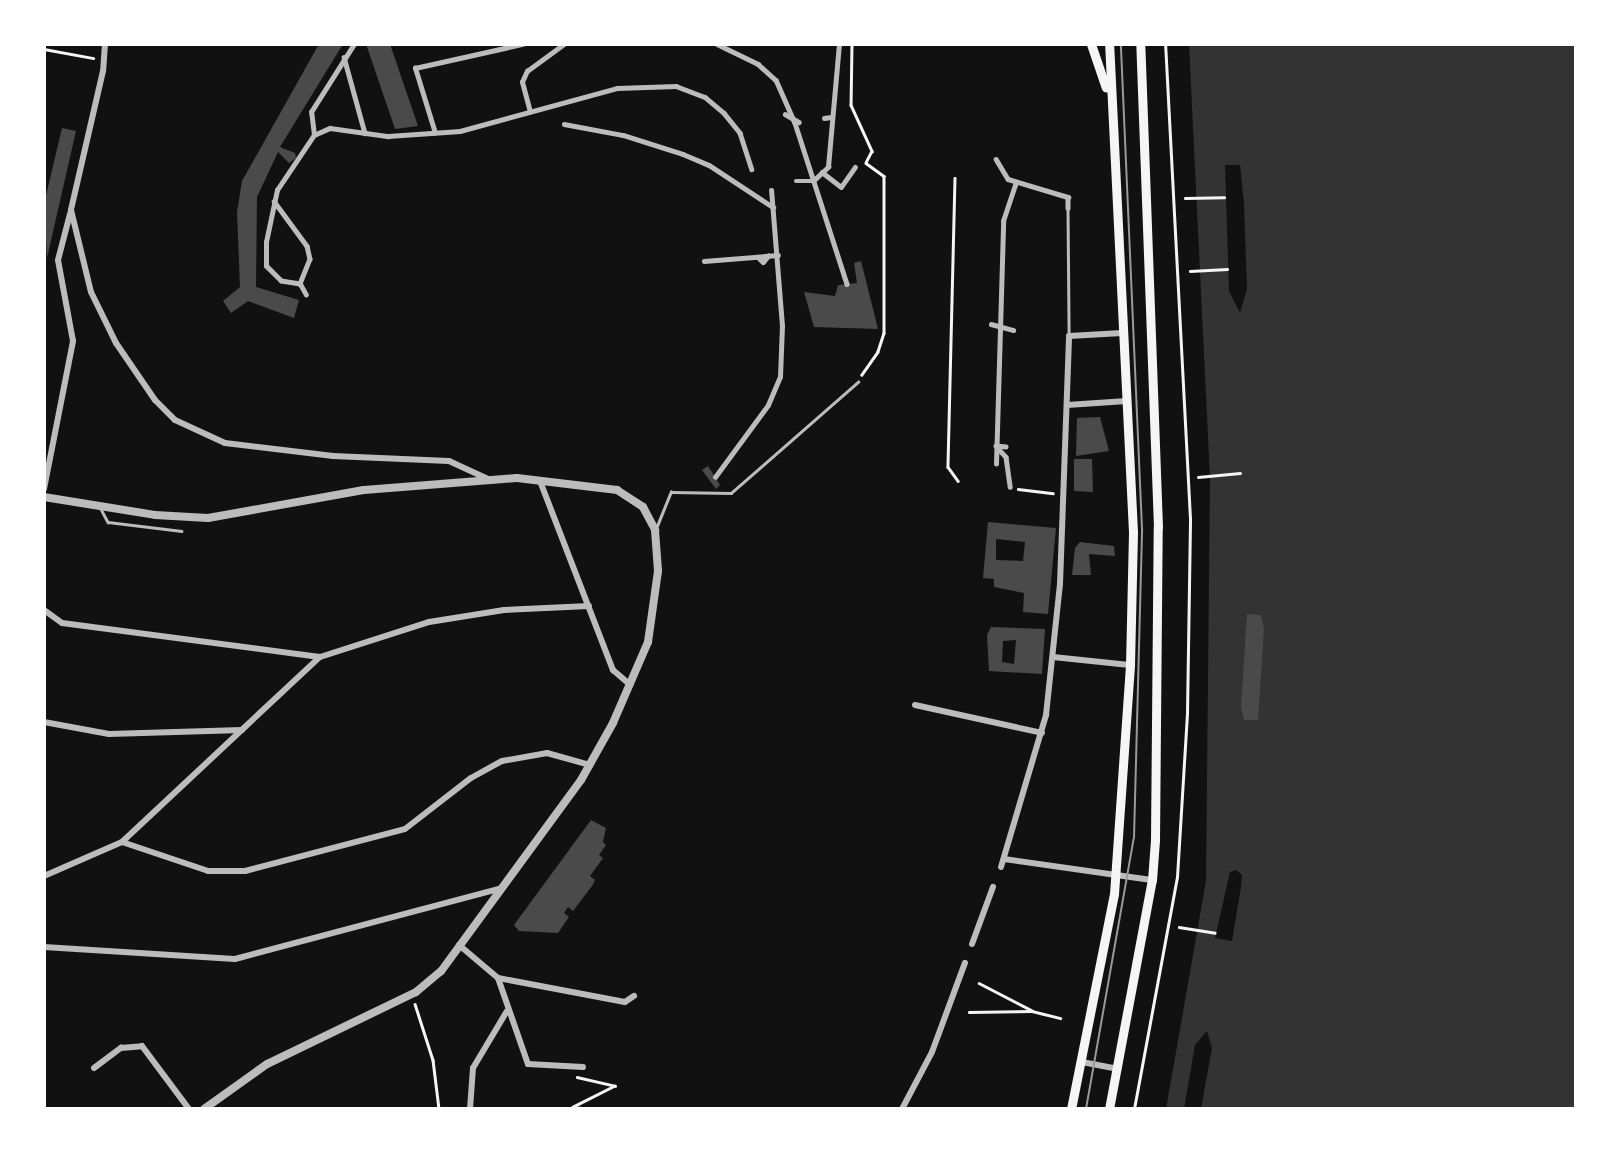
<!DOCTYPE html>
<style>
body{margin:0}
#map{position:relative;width:1620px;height:1153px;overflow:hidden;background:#111;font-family:"Golos Text",sans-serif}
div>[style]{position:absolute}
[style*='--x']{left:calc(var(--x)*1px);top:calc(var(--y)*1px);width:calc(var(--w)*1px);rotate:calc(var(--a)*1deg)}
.water>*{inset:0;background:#333}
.pier>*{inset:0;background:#111}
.building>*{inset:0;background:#4a4a4a}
.path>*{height:2.5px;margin:-1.25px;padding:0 1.25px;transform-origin:1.25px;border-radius:1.25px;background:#f5f5f5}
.service>*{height:2.5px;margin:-1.25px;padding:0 1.25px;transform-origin:1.25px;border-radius:1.25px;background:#bcbcbc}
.pedestrian>*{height:4.5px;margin:-2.25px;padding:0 2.25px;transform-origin:2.25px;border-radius:2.25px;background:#bcbcbc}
.minor>*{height:6px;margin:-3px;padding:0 3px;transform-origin:3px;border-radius:3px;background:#bcbcbc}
.tertiary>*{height:8px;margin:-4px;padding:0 4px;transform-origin:4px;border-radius:4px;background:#bcbcbc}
.secondary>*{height:9px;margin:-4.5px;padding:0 4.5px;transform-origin:4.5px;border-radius:4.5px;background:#f5f5f5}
.tram>*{height:2px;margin:-1px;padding:0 1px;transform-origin:1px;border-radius:1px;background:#9a9a9a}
span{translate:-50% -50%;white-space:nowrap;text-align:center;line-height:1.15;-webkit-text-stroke:7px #fff;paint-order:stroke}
.frame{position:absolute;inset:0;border:46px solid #fff;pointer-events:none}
</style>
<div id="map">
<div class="water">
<div style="clip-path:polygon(1189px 44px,1576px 44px,1576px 1109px,1166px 1109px,1206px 881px,1210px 478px)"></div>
</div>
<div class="pier">
<div style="clip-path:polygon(1225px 165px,1240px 165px,1244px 204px,1247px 289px,1240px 313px,1229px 291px)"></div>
<div style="clip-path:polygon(1236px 870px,1242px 875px,1241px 887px,1232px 941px,1215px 938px,1230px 872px)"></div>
<div style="clip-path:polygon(1207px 1031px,1212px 1048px,1201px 1109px,1184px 1109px,1195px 1045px)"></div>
</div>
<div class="building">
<div style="clip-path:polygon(319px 44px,343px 44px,280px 147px,295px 153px,296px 158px,289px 163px,278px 152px,257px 197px,256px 287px,299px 300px,294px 318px,248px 301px,231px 313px,223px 301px,240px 287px,237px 212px,242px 181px)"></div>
<div style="clip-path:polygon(366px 44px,390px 44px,418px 126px,395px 129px)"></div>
<div style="clip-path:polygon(62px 128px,76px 131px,47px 258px,44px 204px)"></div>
<div style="clip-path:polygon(861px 261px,878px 329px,814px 327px,804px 292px,835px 296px,838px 285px,857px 283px,854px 263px)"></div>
<div style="clip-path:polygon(1100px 417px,1109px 451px,1076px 456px,1077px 418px)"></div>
<div style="clip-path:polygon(1074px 459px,1092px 459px,1093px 492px,1074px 491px)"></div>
<div style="clip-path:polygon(708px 466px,720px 485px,716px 489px,702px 470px)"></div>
<div style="clip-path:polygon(evenodd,988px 522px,1056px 528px,1048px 614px,1023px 612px,1024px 593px,994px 587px,994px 579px,983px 578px,988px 522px,996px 539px,1025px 542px,1023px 561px,996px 560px,996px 539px)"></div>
<div style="clip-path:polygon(1080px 542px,1114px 546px,1115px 556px,1089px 554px,1091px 575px,1072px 575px,1075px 548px)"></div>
<div style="clip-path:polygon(1247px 614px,1261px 615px,1264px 629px,1258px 720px,1244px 720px,1241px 707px)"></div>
<div style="clip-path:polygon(evenodd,991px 627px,1045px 629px,1042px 674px,989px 671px,987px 635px,991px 627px,1016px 640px,1014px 664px,1002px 662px,1003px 641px,1016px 640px)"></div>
<div style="clip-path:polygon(591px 820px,606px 828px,603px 842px,606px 845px,599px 855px,603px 858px,590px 876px,595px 880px,592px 886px,573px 911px,568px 907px,564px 913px,569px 917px,558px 933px,519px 931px,514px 925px)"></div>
</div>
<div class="path">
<div style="--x:852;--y:44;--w:61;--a:90.9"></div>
<div style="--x:851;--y:105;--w:51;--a:65.5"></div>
<div style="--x:872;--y:151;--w:13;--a:117"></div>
<div style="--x:866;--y:163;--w:22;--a:36"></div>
<div style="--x:884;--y:176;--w:157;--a:90"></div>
<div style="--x:884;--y:333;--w:20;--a:108"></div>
<div style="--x:878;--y:352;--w:28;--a:125"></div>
<div style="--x:44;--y:49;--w:50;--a:10.4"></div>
<div style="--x:955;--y:178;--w:289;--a:91.4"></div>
<div style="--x:948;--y:467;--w:17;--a:54"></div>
<div style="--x:1185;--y:198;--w:39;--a:-1"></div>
<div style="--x:1190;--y:271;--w:37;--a:-3"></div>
<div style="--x:1198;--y:477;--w:42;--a:-5.4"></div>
<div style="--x:1018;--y:489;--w:35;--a:7"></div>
<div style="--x:1179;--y:927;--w:36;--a:9"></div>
<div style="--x:979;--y:983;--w:59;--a:27.4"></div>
<div style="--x:415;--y:1004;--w:59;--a:72.2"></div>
<div style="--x:433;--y:1060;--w:49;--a:83"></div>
<div style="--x:969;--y:1012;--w:63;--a:-0.9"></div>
<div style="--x:1032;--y:1011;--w:29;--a:14"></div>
<div style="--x:577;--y:1077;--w:39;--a:13"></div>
<div style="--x:615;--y:1086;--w:47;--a:153.4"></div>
<div style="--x:573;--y:1107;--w:16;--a:7"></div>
<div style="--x:1134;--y:1109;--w:236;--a:-79.5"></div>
<div style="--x:1177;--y:877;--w:164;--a:-86.5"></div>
<div style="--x:1187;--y:713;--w:194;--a:-89.1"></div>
<div style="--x:1190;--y:519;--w:476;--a:-93"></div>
</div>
<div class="service">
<div style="--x:1068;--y:208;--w:126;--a:89.5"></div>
<div style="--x:101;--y:509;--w:15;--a:62"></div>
<div style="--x:108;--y:522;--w:74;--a:7"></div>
<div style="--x:657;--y:526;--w:37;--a:-68"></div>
<div style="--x:671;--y:492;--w:60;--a:1"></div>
<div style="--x:731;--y:493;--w:169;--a:-41.2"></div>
</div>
<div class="pedestrian">
<div style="--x:717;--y:44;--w:46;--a:26"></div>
<div style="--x:758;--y:64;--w:24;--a:42"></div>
<div style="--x:776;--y:80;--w:47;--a:66.2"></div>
<div style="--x:795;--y:123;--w:169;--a:72.1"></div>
<div style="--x:344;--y:57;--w:79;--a:74.6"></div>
<div style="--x:530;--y:112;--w:31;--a:-105"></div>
<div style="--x:522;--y:82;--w:12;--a:-66"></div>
<div style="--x:527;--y:71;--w:46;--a:-36.1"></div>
<div style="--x:785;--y:114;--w:16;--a:30"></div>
<div style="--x:824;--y:118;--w:7;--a:-8"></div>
<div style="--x:564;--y:124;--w:60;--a:10.6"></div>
<div style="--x:623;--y:135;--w:63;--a:17.6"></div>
<div style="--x:683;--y:154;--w:28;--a:23"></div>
<div style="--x:709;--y:165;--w:77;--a:33.3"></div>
<div style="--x:435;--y:133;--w:68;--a:-107.1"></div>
<div style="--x:415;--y:68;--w:110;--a:-12.6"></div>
<div style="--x:314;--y:135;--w:23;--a:-97"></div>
<div style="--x:311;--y:112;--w:80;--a:-57.7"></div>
<div style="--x:996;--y:159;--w:23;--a:59"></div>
<div style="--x:1008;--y:179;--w:63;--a:16.7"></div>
<div style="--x:1068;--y:197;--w:11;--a:90"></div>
<div style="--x:822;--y:172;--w:24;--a:38"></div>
<div style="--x:841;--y:187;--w:24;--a:-55"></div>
<div style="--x:796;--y:181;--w:17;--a:0"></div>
<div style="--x:813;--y:181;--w:21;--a:-43"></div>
<div style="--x:828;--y:167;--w:123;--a:-84.9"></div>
<div style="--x:274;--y:201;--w:56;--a:53.7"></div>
<div style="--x:307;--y:246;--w:13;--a:77"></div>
<div style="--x:310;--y:259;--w:27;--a:112"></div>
<div style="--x:758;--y:257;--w:7;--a:45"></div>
<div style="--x:763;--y:262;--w:8;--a:-50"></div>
<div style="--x:704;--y:261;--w:74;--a:-4.6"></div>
<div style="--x:306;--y:295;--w:13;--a:-119"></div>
<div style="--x:300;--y:284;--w:19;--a:-171"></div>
<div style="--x:281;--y:281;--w:21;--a:-135"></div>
<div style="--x:266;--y:266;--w:24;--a:-90"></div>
<div style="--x:266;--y:242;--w:53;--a:-78.1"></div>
<div style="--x:277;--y:190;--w:66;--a:-56.1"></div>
<div style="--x:314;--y:135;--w:17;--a:-24"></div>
<div style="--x:330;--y:128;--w:59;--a:7.9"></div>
<div style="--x:388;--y:136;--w:72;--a:-4"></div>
<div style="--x:460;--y:131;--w:163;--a:-15.3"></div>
<div style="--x:617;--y:88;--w:59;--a:-1.9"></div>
<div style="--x:676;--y:86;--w:31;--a:21"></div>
<div style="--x:705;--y:97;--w:25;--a:40"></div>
<div style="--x:724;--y:113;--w:26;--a:51"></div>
<div style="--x:740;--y:133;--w:38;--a:72"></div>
<div style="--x:991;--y:324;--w:23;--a:15"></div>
<div style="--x:1006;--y:447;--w:10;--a:-174"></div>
<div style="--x:996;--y:446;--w:15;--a:48"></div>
<div style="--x:1006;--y:457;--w:30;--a:82"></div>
<div style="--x:996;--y:464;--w:243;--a:-88.3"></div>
<div style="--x:1003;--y:221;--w:41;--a:-71.6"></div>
<div style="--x:715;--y:477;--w:89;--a:-53.6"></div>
<div style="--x:768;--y:405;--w:30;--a:-67"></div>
<div style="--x:780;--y:377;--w:51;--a:-87.8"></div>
<div style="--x:782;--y:326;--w:136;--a:-94.6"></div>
</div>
<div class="minor">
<div style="--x:105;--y:44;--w:27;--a:94"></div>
<div style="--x:103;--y:71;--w:143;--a:103"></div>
<div style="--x:71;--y:210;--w:84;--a:76.3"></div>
<div style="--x:91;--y:292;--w:57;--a:63.9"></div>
<div style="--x:116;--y:343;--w:69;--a:55.6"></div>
<div style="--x:155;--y:400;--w:28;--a:45"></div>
<div style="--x:175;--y:420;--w:55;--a:24.7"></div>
<div style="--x:225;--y:443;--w:109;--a:6.9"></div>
<div style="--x:333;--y:456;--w:116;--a:2.5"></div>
<div style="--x:449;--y:461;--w:43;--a:24.8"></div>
<div style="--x:1067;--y:405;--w:60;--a:-3.8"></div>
<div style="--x:540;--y:481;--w:203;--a:68.9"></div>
<div style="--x:613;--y:670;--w:23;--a:41"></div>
<div style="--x:44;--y:489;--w:151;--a:-78.9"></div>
<div style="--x:73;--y:341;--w:82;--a:-100.5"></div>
<div style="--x:58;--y:260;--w:48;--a:-75.4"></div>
<div style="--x:44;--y:610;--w:22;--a:36"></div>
<div style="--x:62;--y:623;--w:260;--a:7.5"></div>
<div style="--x:320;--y:657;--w:114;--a:-17.8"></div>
<div style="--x:429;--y:622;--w:76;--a:-9.1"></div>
<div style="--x:504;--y:610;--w:85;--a:-2.7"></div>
<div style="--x:1053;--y:657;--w:77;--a:5.9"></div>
<div style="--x:915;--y:705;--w:130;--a:12.4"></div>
<div style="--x:44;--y:722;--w:66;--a:10.5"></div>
<div style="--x:109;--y:734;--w:133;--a:-1.7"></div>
<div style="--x:122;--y:842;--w:91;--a:18.6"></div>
<div style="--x:208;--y:871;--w:37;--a:0"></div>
<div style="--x:245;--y:871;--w:165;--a:-14.7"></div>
<div style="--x:405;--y:829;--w:83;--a:-37.7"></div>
<div style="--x:471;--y:778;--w:35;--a:-29"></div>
<div style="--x:502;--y:761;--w:46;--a:-10.1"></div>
<div style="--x:547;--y:753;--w:45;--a:15.6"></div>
<div style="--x:1004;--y:859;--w:149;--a:8.1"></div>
<div style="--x:1001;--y:867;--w:159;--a:-73.5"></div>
<div style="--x:1046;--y:715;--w:132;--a:-83.9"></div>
<div style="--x:1060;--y:584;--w:248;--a:-87.9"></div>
<div style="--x:1069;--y:336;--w:53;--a:-3.2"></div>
<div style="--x:44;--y:876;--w:85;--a:-23.6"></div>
<div style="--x:122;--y:842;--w:271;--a:-43.1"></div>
<div style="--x:972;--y:944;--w:61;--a:-69.8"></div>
<div style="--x:459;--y:945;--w:51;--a:40.2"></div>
<div style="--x:498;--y:978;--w:91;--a:70.8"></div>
<div style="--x:528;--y:1064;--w:55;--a:3.1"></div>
<div style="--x:44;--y:947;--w:191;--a:3.6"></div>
<div style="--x:235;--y:959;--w:275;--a:-14.9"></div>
<div style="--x:498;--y:978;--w:129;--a:10.7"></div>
<div style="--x:625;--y:1002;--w:11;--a:-34"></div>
<div style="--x:1082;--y:1062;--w:37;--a:11"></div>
<div style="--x:94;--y:1068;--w:34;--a:-37"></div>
<div style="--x:121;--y:1048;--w:21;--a:-5"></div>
<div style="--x:142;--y:1046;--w:79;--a:53.3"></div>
<div style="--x:470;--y:1109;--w:41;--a:-85.8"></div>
<div style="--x:473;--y:1068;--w:66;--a:-59.2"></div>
<div style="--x:902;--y:1109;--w:64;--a:-62.2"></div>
<div style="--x:932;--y:1052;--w:95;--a:-69.7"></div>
</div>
<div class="tertiary">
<div style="--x:44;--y:497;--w:112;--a:9.2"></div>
<div style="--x:155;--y:515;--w:53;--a:3.2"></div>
<div style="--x:208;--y:518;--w:158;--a:-10.2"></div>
<div style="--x:364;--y:490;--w:153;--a:-4.5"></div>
<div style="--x:517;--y:478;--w:101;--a:6.8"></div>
<div style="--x:617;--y:490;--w:31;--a:33"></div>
<div style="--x:643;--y:507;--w:26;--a:62"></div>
<div style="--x:655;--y:530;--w:41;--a:85.8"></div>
<div style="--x:658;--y:571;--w:72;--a:98"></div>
<div style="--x:648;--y:642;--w:88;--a:113.4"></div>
<div style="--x:613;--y:723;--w:65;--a:119.3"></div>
<div style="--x:581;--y:780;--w:237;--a:126.2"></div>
<div style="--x:441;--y:971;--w:33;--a:140"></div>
<div style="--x:416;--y:992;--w:165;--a:154.2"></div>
<div style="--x:267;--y:1064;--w:77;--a:144.5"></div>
</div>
<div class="secondary">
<div style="--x:1091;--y:44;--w:46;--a:71.2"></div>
<div style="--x:1071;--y:1109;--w:219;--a:-78.7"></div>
<div style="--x:1114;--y:894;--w:230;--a:-86"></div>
<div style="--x:1130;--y:665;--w:133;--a:-88.7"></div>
<div style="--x:1133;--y:532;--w:489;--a:-92.8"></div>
<div style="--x:1109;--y:1109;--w:233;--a:-79.4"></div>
<div style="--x:1152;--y:880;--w:40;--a:-85.7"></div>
<div style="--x:1155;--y:840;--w:313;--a:-89.5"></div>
<div style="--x:1158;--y:527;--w:483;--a:-92.1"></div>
</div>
<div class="tram">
<div style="--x:1086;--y:1109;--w:275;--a:-80"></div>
<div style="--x:1134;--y:838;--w:309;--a:-88.5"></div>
<div style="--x:1142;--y:529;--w:485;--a:-92.5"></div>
</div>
<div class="frame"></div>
</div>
